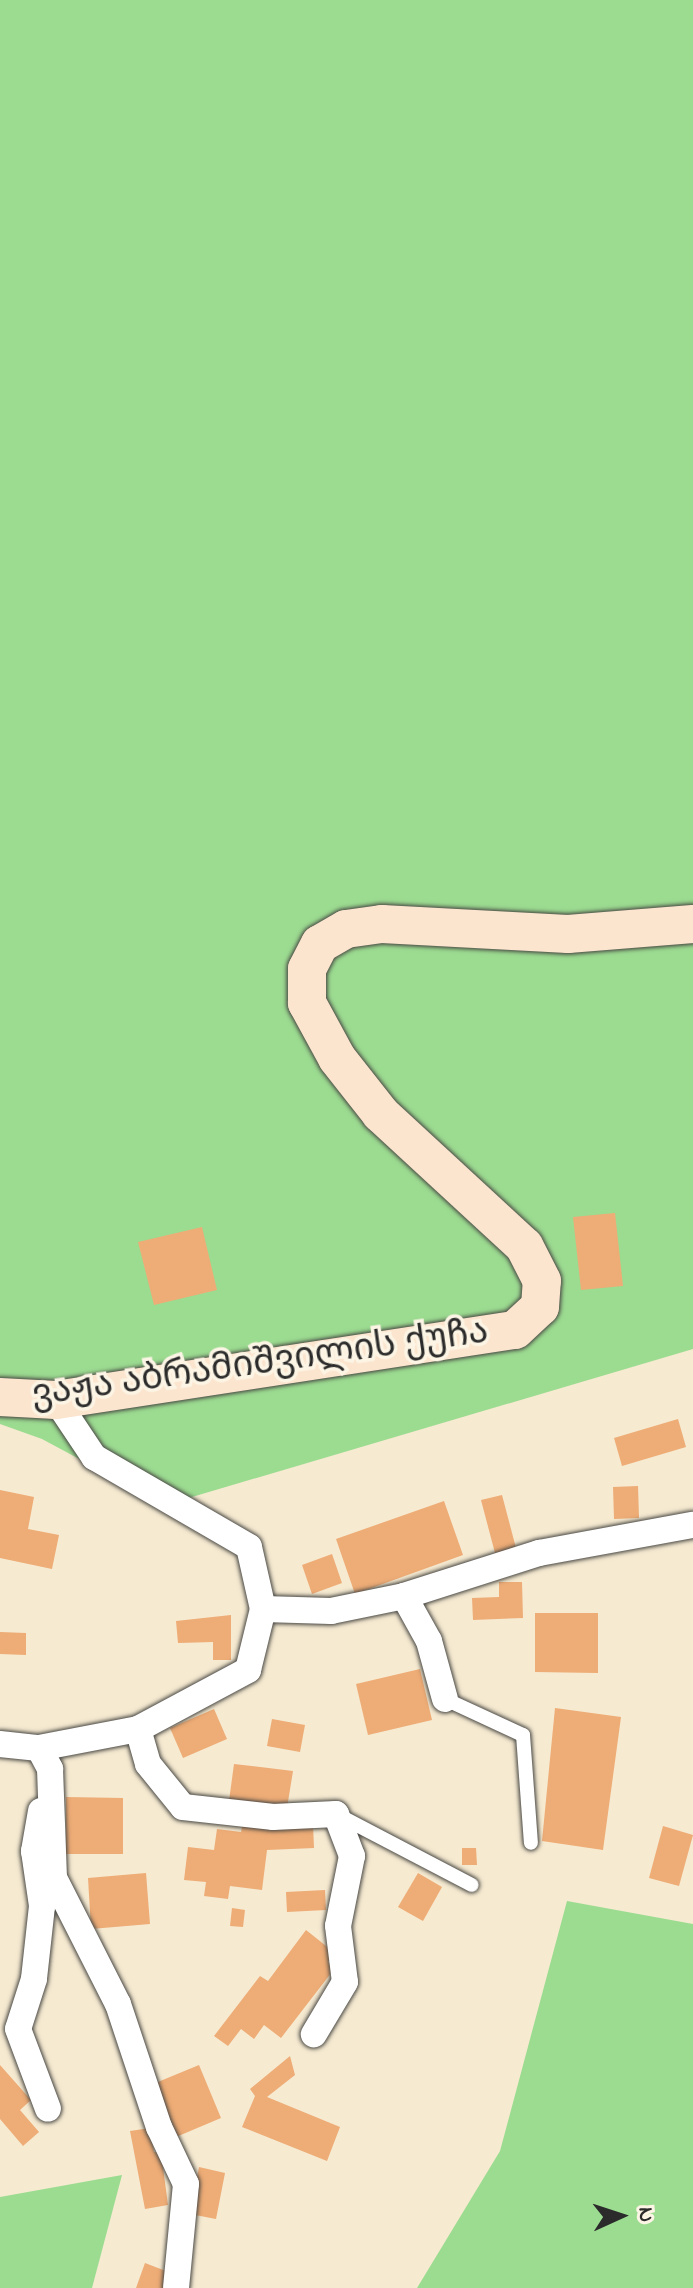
<!DOCTYPE html>
<meta charset="utf-8">
<style>
body{margin:0}
#map{position:relative;width:693px;height:2288px;overflow:hidden;background:#f6ead1;font-family:"Indie Flower","Noto Sans Georgian",sans-serif}
div>[style]{position:absolute}
[style*='--x']{left:calc(var(--x)*1px);top:calc(var(--y)*1px);width:calc(var(--w)*1px);rotate:calc(var(--a)*1deg)}
.green>*{inset:0;background:#9cdc91}
.building>*{inset:0;background:#eeac76}
.roads{filter:drop-shadow(0 0 2px #494844) drop-shadow(0 0 2px #494844)}
.lane>*{height:14px;margin:-7px;padding:0 7px;transform-origin:7px;border-radius:7px;background:#fff}
.street>*{height:26px;margin:-13px;padding:0 13px;transform-origin:13px;border-radius:13px;background:#fff}
.secondary>*{height:38px;margin:-19px;padding:0 19px;transform-origin:19px;border-radius:19px;background:#fce5cf}
span{translate:-50% -50%;white-space:nowrap;text-align:center;line-height:1.15;-webkit-text-stroke:7px #fcf5e5;paint-order:stroke}
.street-label{font-size:36px;color:#2b2b2b}
.north{position:absolute;left:581px;top:2176px;width:80px;height:80px;-webkit-text-stroke:6px #fcf5e5;paint-order:stroke;rotate:87deg;font-size:22px;font-weight:700;line-height:32px;text-align:center;color:#2b2b2b}
.north::after{content:'';display:block;margin:auto;width:28px;height:36px;background:#2b2b2b;clip-path:polygon(50% 0,100% 100%,50% 72%,0 100%)}
</style>
<div id="map">
<div class="green">
<div style="clip-path:polygon(0 0,693px 0,693px 1349px,165px 1505px,42px 1439px,0 1424px)"></div>
<div style="clip-path:polygon(567px 1901px,693px 1924px,693px 2288px,417px 2288px,500px 2151px)"></div>
<div style="clip-path:polygon(122px 2175px,92px 2288px,0 2288px,0 2197px)"></div>
</div>
<div class="building">
<div style="clip-path:polygon(615px 1213px,623px 1286px,581px 1290px,573px 1217px)"></div>
<div style="clip-path:polygon(202px 1227px,217px 1290px,154px 1305px,138px 1242px)"></div>
<div style="clip-path:polygon(678px 1419px,686px 1447px,622px 1466px,614px 1438px)"></div>
<div style="clip-path:polygon(638px 1486px,639px 1518px,614px 1519px,613px 1487px)"></div>
<div style="clip-path:polygon(0 1490px,34px 1497px,28px 1529px,59px 1535px,52px 1569px,0 1558px)"></div>
<div style="clip-path:polygon(502px 1495px,516px 1548px,495px 1553px,481px 1500px)"></div>
<div style="clip-path:polygon(444px 1501px,463px 1555px,355px 1594px,336px 1539px)"></div>
<div style="clip-path:polygon(332px 1554px,342px 1583px,312px 1594px,302px 1565px)"></div>
<div style="clip-path:polygon(499px 1582px,522px 1582px,523px 1618px,473px 1620px,472px 1598px,499px 1597px)"></div>
<div style="clip-path:polygon(535px 1613px,598px 1613px,598px 1673px,535px 1672px)"></div>
<div style="clip-path:polygon(231px 1615px,231px 1660px,213px 1660px,213px 1642px,178px 1643px,176px 1621px)"></div>
<div style="clip-path:polygon(0 1632px,26px 1633px,26px 1655px,0 1654px)"></div>
<div style="clip-path:polygon(420px 1669px,432px 1720px,368px 1735px,356px 1684px)"></div>
<div style="clip-path:polygon(555px 1708px,621px 1717px,603px 1850px,542px 1841px)"></div>
<div style="clip-path:polygon(214px 1709px,227px 1739px,183px 1758px,170px 1728px)"></div>
<div style="clip-path:polygon(272px 1719px,305px 1725px,300px 1752px,267px 1746px)"></div>
<div style="clip-path:polygon(234px 1764px,293px 1771px,287px 1808px,229px 1801px)"></div>
<div style="clip-path:polygon(66px 1797px,123px 1798px,123px 1854px,66px 1854px)"></div>
<div style="clip-path:polygon(243px 1822px,313px 1825px,314px 1848px,267px 1850px,262px 1890px,230px 1886px,228px 1899px,204px 1896px,206px 1882px,184px 1880px,188px 1847px,214px 1850px,217px 1829px,241px 1832px)"></div>
<div style="clip-path:polygon(663px 1826px,693px 1835px,679px 1886px,649px 1878px)"></div>
<div style="clip-path:polygon(462px 1848px,476px 1848px,477px 1865px,462px 1865px)"></div>
<div style="clip-path:polygon(146px 1873px,150px 1924px,91px 1929px,88px 1878px)"></div>
<div style="clip-path:polygon(418px 1873px,442px 1887px,423px 1921px,398px 1907px)"></div>
<div style="clip-path:polygon(325px 1890px,326px 1910px,287px 1912px,286px 1892px)"></div>
<div style="clip-path:polygon(232px 1908px,245px 1910px,243px 1927px,230px 1926px)"></div>
<div style="clip-path:polygon(306px 1930px,335px 1953px,328px 1962px,335px 1968px,281px 2038px,264px 2025px,254px 2039px,241px 2029px,228px 2046px,214px 2036px,260px 1976px,268px 1981px)"></div>
<div style="clip-path:polygon(290px 2056px,295px 2075px,267px 2097px,340px 2127px,327px 2161px,242px 2127px,255px 2096px,250px 2089px)"></div>
<div style="clip-path:polygon(0 2065px,31px 2100px,20px 2110px,39px 2132px,23px 2146px,0 2119px)"></div>
<div style="clip-path:polygon(199px 2065px,221px 2118px,176px 2137px,153px 2084px)"></div>
<div style="clip-path:polygon(150px 2128px,154px 2152px,161px 2152px,168px 2205px,145px 2209px,130px 2131px)"></div>
<div style="clip-path:polygon(199px 2167px,225px 2173px,216px 2219px,190px 2214px)"></div>
<div style="clip-path:polygon(145px 2263px,171px 2273px,165px 2288px,136px 2288px)"></div>
</div>
<div class="roads">
<div class="lane">
<div style="--x:445;--y:1699;--w:86;--a:24.8"></div>
<div style="--x:523;--y:1735;--w:108;--a:85.8"></div>
<div style="--x:336;--y:1814;--w:153;--a:27.6"></div>
</div>
<div class="street">
<div style="--x:56;--y:1400;--w:69;--a:56.3"></div>
<div style="--x:94;--y:1457;--w:179;--a:30.1"></div>
<div style="--x:249;--y:1547;--w:64;--a:77.3"></div>
<div style="--x:263;--y:1609;--w:68;--a:1.7"></div>
<div style="--x:331;--y:1611;--w:75;--a:-11.6"></div>
<div style="--x:404;--y:1596;--w:142;--a:-17.7"></div>
<div style="--x:539;--y:1553;--w:156;--a:-10.4"></div>
<div style="--x:404;--y:1596;--w:51;--a:60.9"></div>
<div style="--x:429;--y:1641;--w:60;--a:74.6"></div>
<div style="--x:138;--y:1729;--w:125;--a:-28.2"></div>
<div style="--x:248;--y:1670;--w:63;--a:-76.2"></div>
<div style="--x:0;--y:1744;--w:39;--a:6"></div>
<div style="--x:39;--y:1748;--w:101;--a:-10.9"></div>
<div style="--x:138;--y:1729;--w:36;--a:74"></div>
<div style="--x:148;--y:1764;--w:55;--a:50.9"></div>
<div style="--x:183;--y:1807;--w:91;--a:6.3"></div>
<div style="--x:273;--y:1817;--w:63;--a:-2.7"></div>
<div style="--x:336;--y:1814;--w:45;--a:69.1"></div>
<div style="--x:352;--y:1856;--w:71;--a:101.3"></div>
<div style="--x:338;--y:1926;--w:56;--a:82.9"></div>
<div style="--x:345;--y:1982;--w:61;--a:120.8"></div>
<div style="--x:39;--y:1748;--w:24;--a:62"></div>
<div style="--x:50;--y:1769;--w:109;--a:87.9"></div>
<div style="--x:54;--y:1878;--w:141;--a:63.1"></div>
<div style="--x:118;--y:2004;--w:130;--a:71.6"></div>
<div style="--x:159;--y:2127;--w:63;--a:64.7"></div>
<div style="--x:186;--y:2184;--w:104;--a:95.5"></div>
<div style="--x:41;--y:1811;--w:41;--a:99.9"></div>
<div style="--x:34;--y:1851;--w:56;--a:81.7"></div>
<div style="--x:42;--y:1906;--w:73;--a:96.3"></div>
<div style="--x:34;--y:1979;--w:52;--a:107.7"></div>
<div style="--x:18;--y:2029;--w:85;--a:69.4"></div>
</div>
<div class="secondary">
<div style="--x:0;--y:1397;--w:56;--a:3.1"></div>
<div style="--x:56;--y:1400;--w:464;--a:-8.7"></div>
<div style="--x:515;--y:1330;--w:34;--a:-43"></div>
<div style="--x:540;--y:1307;--w:26;--a:-86"></div>
<div style="--x:542;--y:1281;--w:39;--a:-117"></div>
<div style="--x:524;--y:1246;--w:195;--a:-137.3"></div>
<div style="--x:381;--y:1114;--w:71;--a:-128.2"></div>
<div style="--x:337;--y:1058;--w:63;--a:-118.6"></div>
<div style="--x:307;--y:1003;--w:34;--a:-90"></div>
<div style="--x:307;--y:969;--w:28;--a:-63"></div>
<div style="--x:320;--y:944;--w:30;--a:-30"></div>
<div style="--x:346;--y:929;--w:36;--a:-8"></div>
<div style="--x:382;--y:924;--w:186;--a:3.1"></div>
<div style="--x:568;--y:934;--w:125;--a:-4.6"></div>
</div>
</div>
<div class="street-label">
<span style="left:260px;top:1365px;rotate:-8deg">ვაჟა აბრამიშვილის ქუჩა</span>
</div>
<div class="north">N</div>
</div>
